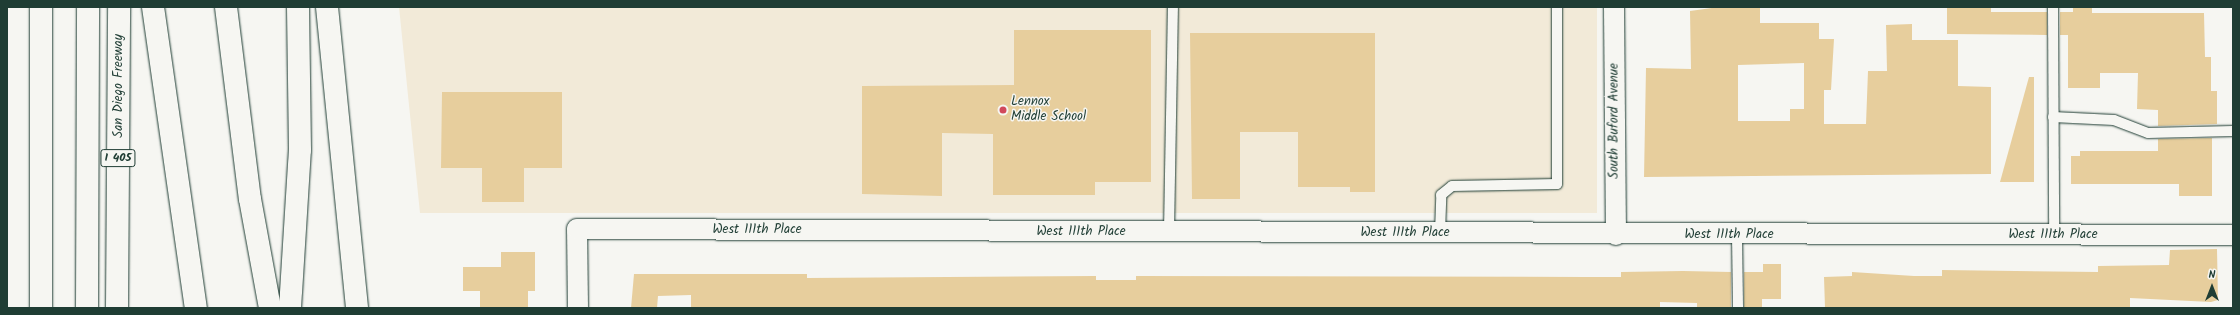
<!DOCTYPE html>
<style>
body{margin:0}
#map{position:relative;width:2240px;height:315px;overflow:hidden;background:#f6f6f2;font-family:Kalam,sans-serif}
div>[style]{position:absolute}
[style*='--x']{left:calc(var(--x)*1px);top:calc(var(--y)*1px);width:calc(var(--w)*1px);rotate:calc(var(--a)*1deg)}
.built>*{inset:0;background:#f2ead8}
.building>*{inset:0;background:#e7ce9d}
.roads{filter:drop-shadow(0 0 1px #1f3d34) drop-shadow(0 0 1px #1f3d34)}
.service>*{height:10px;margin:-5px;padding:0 5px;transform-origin:5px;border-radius:5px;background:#f6f6f2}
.minor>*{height:20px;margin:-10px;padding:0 10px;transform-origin:10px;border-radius:10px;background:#f6f6f2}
.motorway>*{height:22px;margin:-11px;padding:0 11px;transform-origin:11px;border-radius:11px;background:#f6f6f2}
.dots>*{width:11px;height:11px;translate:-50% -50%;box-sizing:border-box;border:2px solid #f6f6f2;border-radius:50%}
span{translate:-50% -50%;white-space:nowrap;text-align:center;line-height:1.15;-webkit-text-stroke:3px #f6f6f2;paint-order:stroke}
.shield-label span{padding:1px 3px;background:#f6f6f2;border:1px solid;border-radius:3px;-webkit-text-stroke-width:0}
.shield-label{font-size:12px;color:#1f3d34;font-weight:700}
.street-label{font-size:13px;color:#1f3d34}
.poi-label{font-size:13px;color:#1f3d34}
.left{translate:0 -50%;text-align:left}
.frame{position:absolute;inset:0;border:8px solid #1f3d34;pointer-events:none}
.north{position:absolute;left:2192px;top:267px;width:40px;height:40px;-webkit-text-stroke:3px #f6f6f2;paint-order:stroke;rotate:0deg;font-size:11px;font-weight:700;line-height:16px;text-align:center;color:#1f3d34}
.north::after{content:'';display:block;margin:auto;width:14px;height:18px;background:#1f3d34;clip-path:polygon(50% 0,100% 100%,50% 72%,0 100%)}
</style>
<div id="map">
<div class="built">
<div style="clip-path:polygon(399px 7px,1597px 7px,1597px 213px,420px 213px)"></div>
</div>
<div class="building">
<div style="clip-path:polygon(evenodd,1719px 7px,1760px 7px,1760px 23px,1819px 23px,1819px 39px,1834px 39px,1831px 90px,1824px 90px,1824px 124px,1866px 124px,1868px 71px,1887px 71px,1886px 25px,1912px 24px,1912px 40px,1958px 40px,1958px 86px,1991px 87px,1991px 174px,1644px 177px,1646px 68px,1691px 69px,1690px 11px,1719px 7px,1804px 63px,1804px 109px,1790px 109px,1790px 121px,1738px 121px,1738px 65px,1804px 63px)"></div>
<div style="clip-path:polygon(1947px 7px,1991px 7px,1991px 12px,2047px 12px,2047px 35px,1947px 34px)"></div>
<div style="clip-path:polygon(2073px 7px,2092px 7px,2092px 13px,2204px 13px,2205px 57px,2211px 57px,2211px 91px,2217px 91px,2217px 124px,2158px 126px,2158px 110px,2137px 109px,2138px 73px,2100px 73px,2100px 88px,2068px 88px,2068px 35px,2060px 35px,2060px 12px,2073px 12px)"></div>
<div style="clip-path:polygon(1014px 30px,1151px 30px,1151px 182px,1095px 182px,1095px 195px,993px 195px,993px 134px,942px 133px,942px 196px,862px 194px,862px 86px,1014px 85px)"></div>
<div style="clip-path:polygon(1190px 33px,1375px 33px,1375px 192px,1350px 192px,1350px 187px,1298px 187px,1298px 132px,1240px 132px,1240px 199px,1192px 199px)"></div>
<div style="clip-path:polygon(2029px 77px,2034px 77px,2034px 182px,2000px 182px)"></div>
<div style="clip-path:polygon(442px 92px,562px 92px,562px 168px,524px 168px,524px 202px,482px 202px,482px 168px,441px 168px)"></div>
<div style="clip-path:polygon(2212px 138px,2212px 196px,2179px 196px,2179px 184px,2071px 184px,2071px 156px,2080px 156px,2080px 151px,2158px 151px,2158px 139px)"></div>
<div style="clip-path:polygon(2217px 249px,2218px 300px,2211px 302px,2130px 298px,2130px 308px,1825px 308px,1824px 277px,1852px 276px,1852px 272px,1914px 276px,1942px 276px,1942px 270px,2098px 272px,2098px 266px,2169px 265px,2170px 250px)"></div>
<div style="clip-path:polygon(501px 252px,535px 252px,535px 291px,528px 291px,528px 308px,480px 308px,480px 291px,463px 291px,463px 267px,501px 267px)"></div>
<div style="clip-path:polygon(1763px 264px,1781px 264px,1781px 299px,1762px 299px,1762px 307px,1744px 307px,1744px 272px,1763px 272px)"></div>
<div style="clip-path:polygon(1683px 271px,1731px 272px,1731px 307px,1697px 308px,1697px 303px,1660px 302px,1660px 308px,691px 308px,691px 295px,658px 296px,657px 308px,631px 308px,634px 274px,807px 274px,807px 278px,1096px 276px,1096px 280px,1136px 280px,1136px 276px,1587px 277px,1621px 277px,1621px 272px)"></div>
</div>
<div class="roads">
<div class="service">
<div style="--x:2053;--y:7;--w:228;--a:89.7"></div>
<div style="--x:2053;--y:117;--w:61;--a:2.8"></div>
<div style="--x:2114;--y:120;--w:36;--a:21"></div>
<div style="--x:2148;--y:133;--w:85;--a:-1.3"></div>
<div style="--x:1169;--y:232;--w:225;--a:-89"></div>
<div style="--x:1440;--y:233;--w:38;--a:-88"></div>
<div style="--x:1441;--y:195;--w:14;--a:-39"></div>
<div style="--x:1452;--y:186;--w:105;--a:-1.1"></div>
<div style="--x:1557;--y:184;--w:177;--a:-90"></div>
<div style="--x:1737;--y:235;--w:73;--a:89.2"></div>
</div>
<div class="minor">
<div style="--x:1614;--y:7;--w:228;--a:89.5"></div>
<div style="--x:578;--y:308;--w:79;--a:-90.7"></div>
<div style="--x:577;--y:229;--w:1656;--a:0.21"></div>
</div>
<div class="motorway">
<div style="--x:41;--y:7;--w:301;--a:90"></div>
<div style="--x:153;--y:7;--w:304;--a:81.9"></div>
<div style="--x:226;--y:7;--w:193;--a:82.9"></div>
<div style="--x:250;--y:199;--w:111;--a:79.6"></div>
<div style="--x:327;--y:7;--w:302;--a:84.3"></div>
<div style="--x:87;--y:308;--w:301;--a:-89.8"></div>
<div style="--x:117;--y:308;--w:301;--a:-89.6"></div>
<div style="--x:290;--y:308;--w:158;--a:-86.4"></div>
<div style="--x:300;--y:150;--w:143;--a:-90.8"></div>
</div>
</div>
<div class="dots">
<div style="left:1003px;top:110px;background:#d1495b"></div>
</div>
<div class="shield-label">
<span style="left:118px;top:158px">I 405</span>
</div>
<div class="street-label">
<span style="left:119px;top:86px;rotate:-90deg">San Diego Freeway</span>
<span style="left:1615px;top:121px;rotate:-90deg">South Buford Avenue</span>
<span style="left:757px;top:230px">West 111th Place</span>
<span style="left:1081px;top:232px">West 111th Place</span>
<span style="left:1405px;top:233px">West 111th Place</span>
<span style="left:1729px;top:235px">West 111th Place</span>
<span style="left:2053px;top:235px">West 111th Place</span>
</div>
<div class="poi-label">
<span class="left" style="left:1011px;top:110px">Lennox<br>Middle School</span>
</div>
<div class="frame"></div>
<div class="north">N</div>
</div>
